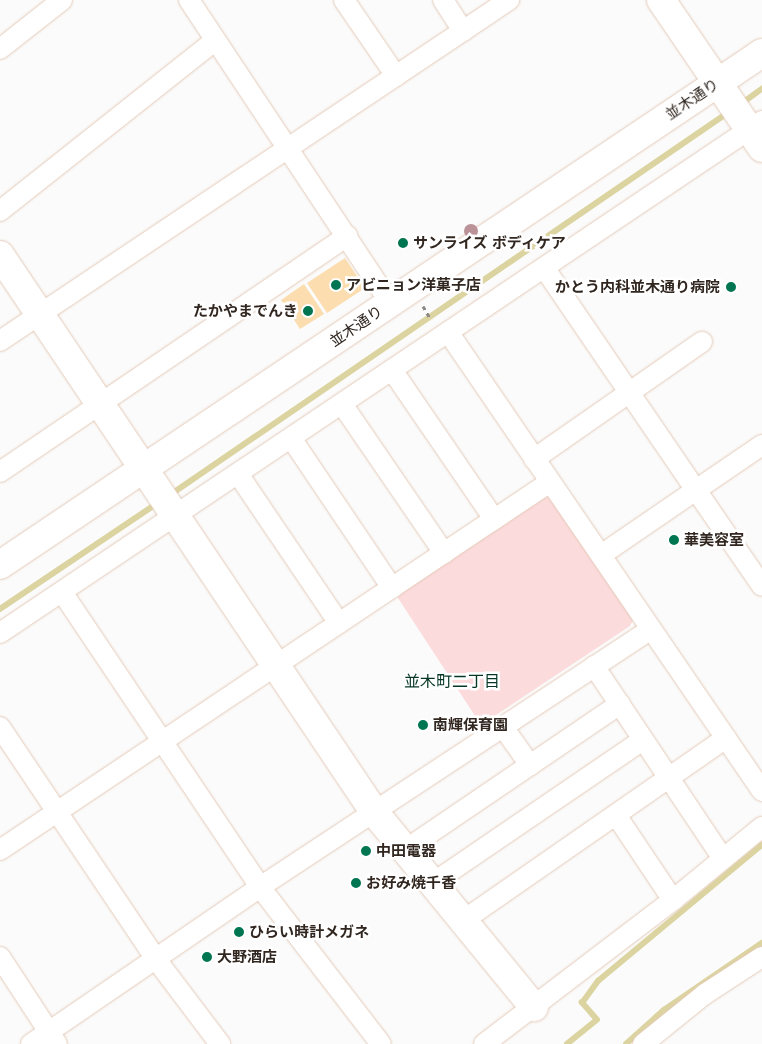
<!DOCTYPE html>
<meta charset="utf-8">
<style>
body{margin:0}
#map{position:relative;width:762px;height:1044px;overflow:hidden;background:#fbfbfb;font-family:Helvetica,"Noto Sans JP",sans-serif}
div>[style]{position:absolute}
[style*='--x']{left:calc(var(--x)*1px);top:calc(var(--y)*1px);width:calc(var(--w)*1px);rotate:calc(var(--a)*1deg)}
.green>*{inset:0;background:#fcdbdd}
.stream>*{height:5.5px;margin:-2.75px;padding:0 2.75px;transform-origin:2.75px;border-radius:2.75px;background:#dcd4a0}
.building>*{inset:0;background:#fbddaf}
.path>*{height:3px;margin-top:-1.5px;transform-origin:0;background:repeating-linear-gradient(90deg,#8d8884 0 4px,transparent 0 8px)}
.roads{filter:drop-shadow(0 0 1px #e4cab8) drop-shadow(0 0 1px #e4cab8)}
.street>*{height:20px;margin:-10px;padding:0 10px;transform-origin:10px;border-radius:10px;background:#fff}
.secondary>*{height:28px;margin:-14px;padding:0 14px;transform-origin:14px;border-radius:14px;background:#fff}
.trees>*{width:14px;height:14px;margin:-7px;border-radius:50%;background:#ba9297}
.dots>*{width:14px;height:14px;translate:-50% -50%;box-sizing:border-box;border:2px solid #fff;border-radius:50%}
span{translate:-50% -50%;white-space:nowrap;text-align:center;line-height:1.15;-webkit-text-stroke:5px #fff;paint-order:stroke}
.street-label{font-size:15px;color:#312720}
.poi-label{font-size:15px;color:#312720;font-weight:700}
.left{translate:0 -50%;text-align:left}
.right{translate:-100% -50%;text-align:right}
.neighbourhood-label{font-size:16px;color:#063725}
</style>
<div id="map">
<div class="green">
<div style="clip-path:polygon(544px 496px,553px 500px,634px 618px,630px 626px,481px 725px,396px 595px)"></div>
</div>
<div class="stream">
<div style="--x:741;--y:104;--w:26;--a:-36"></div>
<div style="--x:170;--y:495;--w:678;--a:-34.42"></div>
<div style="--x:0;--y:609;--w:190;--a:-33.9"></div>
<div style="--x:567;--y:1044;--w:38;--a:-39"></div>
<div style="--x:597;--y:1020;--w:23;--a:-131"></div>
<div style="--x:582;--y:1003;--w:27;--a:-54"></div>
<div style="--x:598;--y:981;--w:213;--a:-39.7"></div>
<div style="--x:626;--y:1044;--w:51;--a:-41.8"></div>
<div style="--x:664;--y:1010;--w:119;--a:-34.4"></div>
</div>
<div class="building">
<div style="clip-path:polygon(345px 258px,365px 288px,327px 313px,307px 283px)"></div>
<div style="clip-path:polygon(304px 284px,324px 314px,300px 329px,281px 300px)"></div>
</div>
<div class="path">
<div style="--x:423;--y:306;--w:16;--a:60"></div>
</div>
<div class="roads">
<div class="street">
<div style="--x:189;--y:0;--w:364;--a:56.4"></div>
<div style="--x:344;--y:0;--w:92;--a:55.6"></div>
<div style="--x:443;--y:0;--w:37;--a:57"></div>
<div style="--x:0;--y:49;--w:79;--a:-38.3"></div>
<div style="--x:0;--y:211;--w:275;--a:-38.4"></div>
<div style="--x:545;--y:269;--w:268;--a:55.7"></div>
<div style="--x:696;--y:490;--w:115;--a:145.6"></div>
<div style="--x:448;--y:332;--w:556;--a:55.62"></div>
<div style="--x:0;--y:341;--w:613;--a:-33.82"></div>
<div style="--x:392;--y:370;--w:181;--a:55.6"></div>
<div style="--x:342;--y:404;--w:181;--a:55.6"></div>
<div style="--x:291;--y:438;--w:181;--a:56"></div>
<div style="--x:762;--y:445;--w:80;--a:145.7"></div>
<div style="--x:696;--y:490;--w:116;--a:55.5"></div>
<div style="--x:534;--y:459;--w:205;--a:-34.9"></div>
<div style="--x:0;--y:472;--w:420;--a:-34.2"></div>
<div style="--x:238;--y:474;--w:180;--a:55.9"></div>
<div style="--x:62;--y:592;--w:355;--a:56.1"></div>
<div style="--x:260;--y:887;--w:198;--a:52.4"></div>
<div style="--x:0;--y:633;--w:918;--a:-33.9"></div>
<div style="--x:594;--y:666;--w:232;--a:56.2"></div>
<div style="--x:0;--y:727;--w:278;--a:56.1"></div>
<div style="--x:155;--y:958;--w:108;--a:52.9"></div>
<div style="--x:503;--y:727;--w:47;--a:54.6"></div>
<div style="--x:616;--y:815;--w:102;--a:56.2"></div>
<div style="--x:0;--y:850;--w:662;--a:-33.79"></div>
<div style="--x:405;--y:850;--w:260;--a:-34.2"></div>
<div style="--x:433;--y:883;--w:254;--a:-34.3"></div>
<div style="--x:464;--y:920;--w:319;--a:-34.8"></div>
<div style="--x:0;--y:957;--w:104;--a:56.8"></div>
<div style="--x:31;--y:1044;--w:278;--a:-34.4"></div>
<div style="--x:260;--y:887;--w:468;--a:-33.4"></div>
<div style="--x:484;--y:1044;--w:238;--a:-37.3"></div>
<div style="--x:673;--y:900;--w:115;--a:-39.4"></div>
<div style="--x:643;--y:1044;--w:80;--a:-38.9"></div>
<div style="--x:705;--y:994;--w:68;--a:-33"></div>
</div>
<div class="secondary">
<div style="--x:661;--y:0;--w:179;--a:55.7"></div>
<div style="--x:0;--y:255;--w:672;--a:56.1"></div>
<div style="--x:375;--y:813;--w:251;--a:50.7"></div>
<div style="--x:0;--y:565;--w:918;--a:-33.9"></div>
</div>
</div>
<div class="trees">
<div style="left:471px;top:231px"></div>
</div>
<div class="dots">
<div style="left:403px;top:243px;background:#007551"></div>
<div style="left:336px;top:285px;background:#007551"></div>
<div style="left:731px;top:287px;background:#007551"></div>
<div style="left:308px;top:311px;background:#007551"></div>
<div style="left:674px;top:540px;background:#007551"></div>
<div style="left:423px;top:725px;background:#007551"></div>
<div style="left:366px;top:851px;background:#007551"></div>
<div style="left:356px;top:883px;background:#007551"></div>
<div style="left:239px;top:932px;background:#007551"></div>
<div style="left:207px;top:957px;background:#007551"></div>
</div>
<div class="street-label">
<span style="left:692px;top:99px;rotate:-34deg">並木通り</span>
<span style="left:356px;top:326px;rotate:-34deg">並木通り</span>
</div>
<div class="poi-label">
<span class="left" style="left:413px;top:243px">サンライズ ボディケア</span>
<span class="left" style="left:346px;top:285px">アビニョン洋菓子店</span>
<span class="right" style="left:720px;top:287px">かとう内科並木通り病院</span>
<span class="right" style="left:298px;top:311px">たかやまでんき</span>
<span class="left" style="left:684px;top:540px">華美容室</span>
<span class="left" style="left:433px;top:725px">南輝保育園</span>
<span class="left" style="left:376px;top:851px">中田電器</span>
<span class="left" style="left:366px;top:883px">お好み焼千香</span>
<span class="left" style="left:249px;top:932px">ひらい時計メガネ</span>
<span class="left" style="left:217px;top:957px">大野酒店</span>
</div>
<div class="neighbourhood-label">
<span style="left:452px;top:682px">並木町二丁目</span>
</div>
</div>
